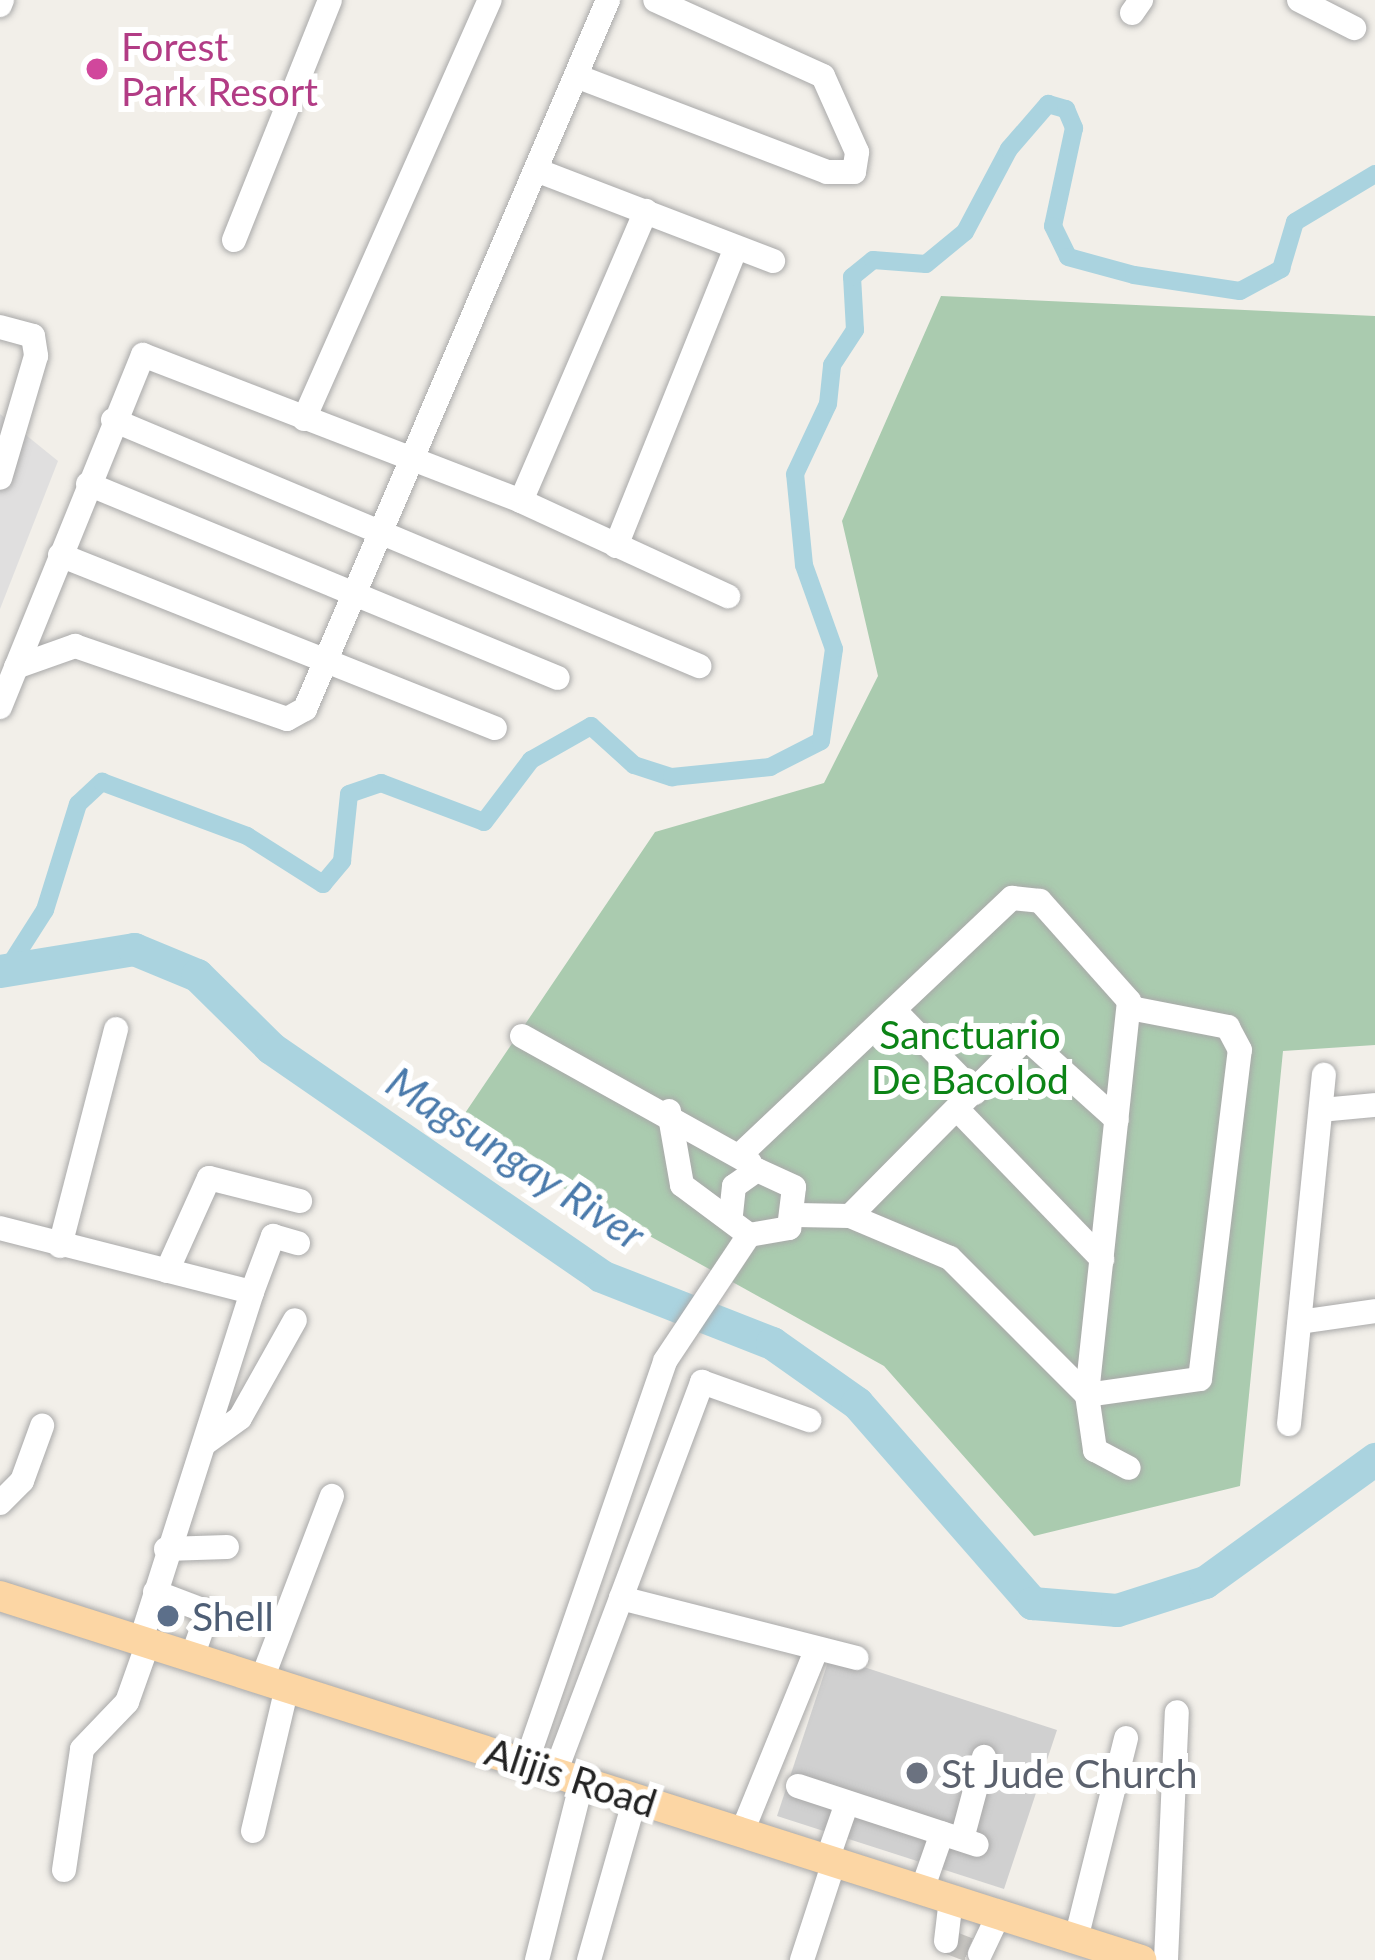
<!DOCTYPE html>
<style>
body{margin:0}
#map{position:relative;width:1375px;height:1960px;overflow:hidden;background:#f2efe9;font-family:Lato,sans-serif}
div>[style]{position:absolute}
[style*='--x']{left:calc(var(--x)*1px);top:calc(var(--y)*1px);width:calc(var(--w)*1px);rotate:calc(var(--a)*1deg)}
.residential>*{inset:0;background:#e0dfdf}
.religious>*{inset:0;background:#d0d0d0}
.cemetery>*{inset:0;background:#aacbaf}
.canal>*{height:18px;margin:-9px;padding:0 9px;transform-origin:9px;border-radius:9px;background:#aad3df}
.river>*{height:33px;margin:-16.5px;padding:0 16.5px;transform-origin:16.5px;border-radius:16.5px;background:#aad3df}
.minor-tunnel>*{height:24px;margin-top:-12px;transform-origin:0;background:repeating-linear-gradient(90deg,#c8c6c1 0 24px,transparent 0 36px)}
.roads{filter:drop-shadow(0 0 3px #a9a9a9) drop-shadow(0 0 3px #a9a9a9)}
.minor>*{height:24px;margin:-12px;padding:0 12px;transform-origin:12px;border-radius:12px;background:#fff}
.major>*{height:30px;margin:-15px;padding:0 15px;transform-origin:15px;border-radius:15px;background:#fcd6a4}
.dots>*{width:33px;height:33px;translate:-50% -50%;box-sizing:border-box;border:6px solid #fff;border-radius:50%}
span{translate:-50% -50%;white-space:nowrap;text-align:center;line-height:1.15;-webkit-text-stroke:12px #fff;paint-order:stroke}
.hotel-label{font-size:39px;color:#b23c85}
.left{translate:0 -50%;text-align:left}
.park-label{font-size:39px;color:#0c8416}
.service-label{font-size:39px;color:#4e5e75}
.worship-label{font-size:39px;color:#5b616d}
.street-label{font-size:39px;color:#222}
.water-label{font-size:42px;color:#4a7aab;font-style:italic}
</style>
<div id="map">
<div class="residential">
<div style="clip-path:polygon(0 414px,58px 461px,0 609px)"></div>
</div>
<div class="religious">
<div style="clip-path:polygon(830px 1656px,1057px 1730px,1004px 1889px,777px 1816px)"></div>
</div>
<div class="cemetery">
<div style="clip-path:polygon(941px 296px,1375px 316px,1375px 1045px,1283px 1051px,1240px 1486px,1034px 1536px,884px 1366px,455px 1128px,655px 832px,824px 783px,878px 676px,842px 521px)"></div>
</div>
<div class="canal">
<div style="--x:8;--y:968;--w:69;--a:-57.5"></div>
<div style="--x:45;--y:910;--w:111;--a:-72.7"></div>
<div style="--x:78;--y:804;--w:33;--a:-43"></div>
<div style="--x:102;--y:782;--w:155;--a:20.4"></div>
<div style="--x:247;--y:836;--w:90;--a:32.3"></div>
<div style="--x:323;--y:884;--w:30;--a:-50"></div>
<div style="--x:342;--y:861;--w:67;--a:-84"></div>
<div style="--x:349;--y:794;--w:34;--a:-19"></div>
<div style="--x:381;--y:783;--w:110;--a:20.7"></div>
<div style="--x:484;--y:822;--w:78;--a:-52.8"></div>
<div style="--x:531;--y:760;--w:69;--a:-29.5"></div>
<div style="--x:591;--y:726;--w:58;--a:42.2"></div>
<div style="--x:634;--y:765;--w:40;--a:18"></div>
<div style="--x:672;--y:777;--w:99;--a:-5.8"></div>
<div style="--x:770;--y:767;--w:57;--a:-27"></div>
<div style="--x:821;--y:741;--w:93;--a:-82"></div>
<div style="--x:834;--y:649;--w:89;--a:-109.7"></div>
<div style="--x:804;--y:565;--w:91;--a:-95.6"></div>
<div style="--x:795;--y:474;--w:77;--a:-64.8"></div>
<div style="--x:828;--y:404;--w:39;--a:-84"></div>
<div style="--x:832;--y:365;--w:42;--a:-56.7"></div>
<div style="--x:855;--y:330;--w:53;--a:-93.2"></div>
<div style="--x:852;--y:277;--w:27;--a:-39"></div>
<div style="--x:873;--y:260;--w:53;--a:4.3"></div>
<div style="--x:926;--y:264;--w:50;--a:-39.4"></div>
<div style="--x:965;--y:232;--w:94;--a:-62.1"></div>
<div style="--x:1009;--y:149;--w:60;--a:-49.1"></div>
<div style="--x:1048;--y:104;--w:19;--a:16"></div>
<div style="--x:1066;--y:109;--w:21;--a:67"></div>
<div style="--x:1074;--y:128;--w:100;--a:102.1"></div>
<div style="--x:1053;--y:226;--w:34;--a:64"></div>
<div style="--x:1068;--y:257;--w:68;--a:15.3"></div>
<div style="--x:1134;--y:275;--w:107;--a:8.6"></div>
<div style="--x:1240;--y:291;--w:47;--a:-28.2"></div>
<div style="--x:1281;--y:269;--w:49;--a:-73.4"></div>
<div style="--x:1295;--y:222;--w:93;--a:-31"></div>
</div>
<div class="river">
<div style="--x:0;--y:971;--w:136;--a:-9.3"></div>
<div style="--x:134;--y:949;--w:68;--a:22.4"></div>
<div style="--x:197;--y:975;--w:104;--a:44.6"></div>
<div style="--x:271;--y:1048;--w:401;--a:34.6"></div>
<div style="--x:601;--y:1276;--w:184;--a:21.4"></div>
<div style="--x:772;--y:1343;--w:104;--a:35.2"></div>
<div style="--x:857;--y:1403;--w:266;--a:48.8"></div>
<div style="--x:1032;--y:1603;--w:85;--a:4.7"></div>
<div style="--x:1117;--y:1610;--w:92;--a:-17.7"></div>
<div style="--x:1205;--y:1582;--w:210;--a:-35.9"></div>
</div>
<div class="minor-tunnel">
<div style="--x:946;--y:1941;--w:36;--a:21"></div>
</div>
<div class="roads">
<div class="minor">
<div style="--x:1299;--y:0;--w:62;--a:27"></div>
<div style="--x:0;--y:5;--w:5;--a:-68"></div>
<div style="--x:1132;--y:13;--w:16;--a:-55"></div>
<div style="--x:576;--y:76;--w:269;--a:20.9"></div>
<div style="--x:827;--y:172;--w:27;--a:0"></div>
<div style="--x:854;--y:172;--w:20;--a:-81"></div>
<div style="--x:857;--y:152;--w:83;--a:-114.1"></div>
<div style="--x:823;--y:76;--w:184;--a:-155.7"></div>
<div style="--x:536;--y:170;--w:254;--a:21"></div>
<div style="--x:234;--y:240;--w:258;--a:-68.2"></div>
<div style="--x:0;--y:327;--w:34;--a:15"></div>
<div style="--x:33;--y:336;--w:20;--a:81"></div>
<div style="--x:36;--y:356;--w:127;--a:106.4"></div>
<div style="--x:304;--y:419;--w:458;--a:-66.1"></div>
<div style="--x:113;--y:420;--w:636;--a:22.77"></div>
<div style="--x:88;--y:484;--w:508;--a:22.43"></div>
<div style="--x:521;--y:501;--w:316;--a:-66.7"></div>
<div style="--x:616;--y:546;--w:321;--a:-68.1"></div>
<div style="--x:60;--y:555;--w:468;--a:21.7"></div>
<div style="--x:16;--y:667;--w:63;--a:-19.6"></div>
<div style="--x:75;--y:646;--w:224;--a:19"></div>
<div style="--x:287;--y:719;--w:21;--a:-29"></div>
<div style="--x:305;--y:709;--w:771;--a:-66.86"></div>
<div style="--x:0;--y:707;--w:380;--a:-67.9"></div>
<div style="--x:143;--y:355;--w:405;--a:21.1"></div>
<div style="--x:521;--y:501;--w:228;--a:24.7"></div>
<div style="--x:896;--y:1012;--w:113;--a:45.7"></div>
<div style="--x:522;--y:1036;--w:261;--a:29.1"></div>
<div style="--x:957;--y:1109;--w:209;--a:46"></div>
<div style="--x:1321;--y:1110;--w:54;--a:-5.3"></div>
<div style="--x:669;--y:1111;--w:75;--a:80"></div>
<div style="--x:682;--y:1185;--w:84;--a:36.7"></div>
<div style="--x:749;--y:1235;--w:41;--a:-9.9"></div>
<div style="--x:789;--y:1228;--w:41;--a:-83"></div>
<div style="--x:794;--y:1187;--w:41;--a:-155.3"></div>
<div style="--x:757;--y:1170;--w:28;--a:145"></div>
<div style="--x:734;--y:1186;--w:28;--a:96"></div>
<div style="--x:741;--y:1154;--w:373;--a:-43.4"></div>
<div style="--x:1012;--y:898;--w:28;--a:6"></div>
<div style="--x:1040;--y:901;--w:134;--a:48.3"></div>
<div style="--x:1129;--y:1001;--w:396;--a:96.1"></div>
<div style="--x:1087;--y:1395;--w:56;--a:81.7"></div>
<div style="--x:1095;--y:1450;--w:38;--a:28"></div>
<div style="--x:796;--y:1215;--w:54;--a:1.1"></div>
<div style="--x:850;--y:1216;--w:108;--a:22.8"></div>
<div style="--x:950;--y:1258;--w:194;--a:45"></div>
<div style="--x:1087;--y:1395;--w:114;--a:-8.1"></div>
<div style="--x:1200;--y:1379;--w:331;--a:-83.1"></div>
<div style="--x:1240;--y:1050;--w:26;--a:-118"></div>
<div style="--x:1228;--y:1027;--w:100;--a:-169"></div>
<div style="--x:850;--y:1216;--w:250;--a:-45.3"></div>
<div style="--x:1026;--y:1038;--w:122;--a:42"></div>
<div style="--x:0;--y:1228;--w:260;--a:14.3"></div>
<div style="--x:252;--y:1292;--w:364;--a:107.7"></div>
<div style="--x:60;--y:1246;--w:224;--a:-75.5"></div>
<div style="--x:167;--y:1271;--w:102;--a:-65.7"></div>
<div style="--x:209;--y:1178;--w:94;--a:14.2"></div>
<div style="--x:252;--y:1292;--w:60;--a:-69.4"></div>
<div style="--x:273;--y:1236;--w:26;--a:16"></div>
<div style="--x:1300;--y:1322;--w:76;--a:-8.3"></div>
<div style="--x:1289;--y:1424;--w:351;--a:-84.3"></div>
<div style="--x:204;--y:1444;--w:44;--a:-35.8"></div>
<div style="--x:240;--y:1418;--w:112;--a:-60.7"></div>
<div style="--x:0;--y:1503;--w:31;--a:-45"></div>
<div style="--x:22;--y:1481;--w:59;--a:-70"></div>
<div style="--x:166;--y:1549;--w:61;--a:-1.9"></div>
<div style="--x:155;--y:1592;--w:57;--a:20.7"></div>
<div style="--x:208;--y:1612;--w:48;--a:109.6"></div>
<div style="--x:621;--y:1598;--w:231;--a:-69.4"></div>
<div style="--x:702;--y:1382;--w:114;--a:19.6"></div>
<div style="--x:262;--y:1679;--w:196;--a:-69.1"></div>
<div style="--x:526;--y:1763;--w:425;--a:-70.9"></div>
<div style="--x:665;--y:1361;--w:151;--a:-56.3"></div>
<div style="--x:555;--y:1773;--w:187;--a:-69.3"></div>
<div style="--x:621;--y:1598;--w:243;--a:14.3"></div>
<div style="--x:798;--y:1786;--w:188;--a:18.2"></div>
<div style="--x:253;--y:1831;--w:148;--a:-76.7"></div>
<div style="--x:742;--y:1832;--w:196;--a:-67.8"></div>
<div style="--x:962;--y:1839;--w:85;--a:-75"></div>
<div style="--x:827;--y:1860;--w:60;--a:-70.7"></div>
<div style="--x:64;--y:1870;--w:122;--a:-81.5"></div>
<div style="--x:82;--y:1749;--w:65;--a:-46.2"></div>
<div style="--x:127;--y:1702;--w:63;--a:-70.4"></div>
<div style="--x:922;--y:1890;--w:60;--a:-70.7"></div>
<div style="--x:1076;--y:1939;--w:207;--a:-76"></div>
<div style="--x:946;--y:1941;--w:42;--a:-83.2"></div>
<div style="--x:980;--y:1954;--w:44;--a:-64.6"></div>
<div style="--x:537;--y:1960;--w:185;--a:-75.9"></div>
<div style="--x:589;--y:1960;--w:168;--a:-74.1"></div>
<div style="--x:802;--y:1960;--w:103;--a:-71.9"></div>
<div style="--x:1166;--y:1960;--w:248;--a:-87.5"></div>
</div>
<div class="major">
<div style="--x:0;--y:1596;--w:1198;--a:17.69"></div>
</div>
</div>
<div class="dots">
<div style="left:97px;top:69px;background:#d1479c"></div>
<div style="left:168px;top:1616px;background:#5c6f8a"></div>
<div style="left:917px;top:1773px;background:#6b7280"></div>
</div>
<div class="hotel-label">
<span class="left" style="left:121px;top:69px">Forest<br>Park Resort</span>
</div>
<div class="park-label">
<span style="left:970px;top:1057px">Sanctuario<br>De Bacolod</span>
</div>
<div class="service-label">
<span class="left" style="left:192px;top:1616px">Shell</span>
</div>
<div class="worship-label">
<span class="left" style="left:941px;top:1773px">St Jude Church</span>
</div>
<div class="street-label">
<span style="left:571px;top:1777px;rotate:18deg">Alijis Road</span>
</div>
<div class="water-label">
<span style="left:516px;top:1158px;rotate:33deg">Magsungay River</span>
</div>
</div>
